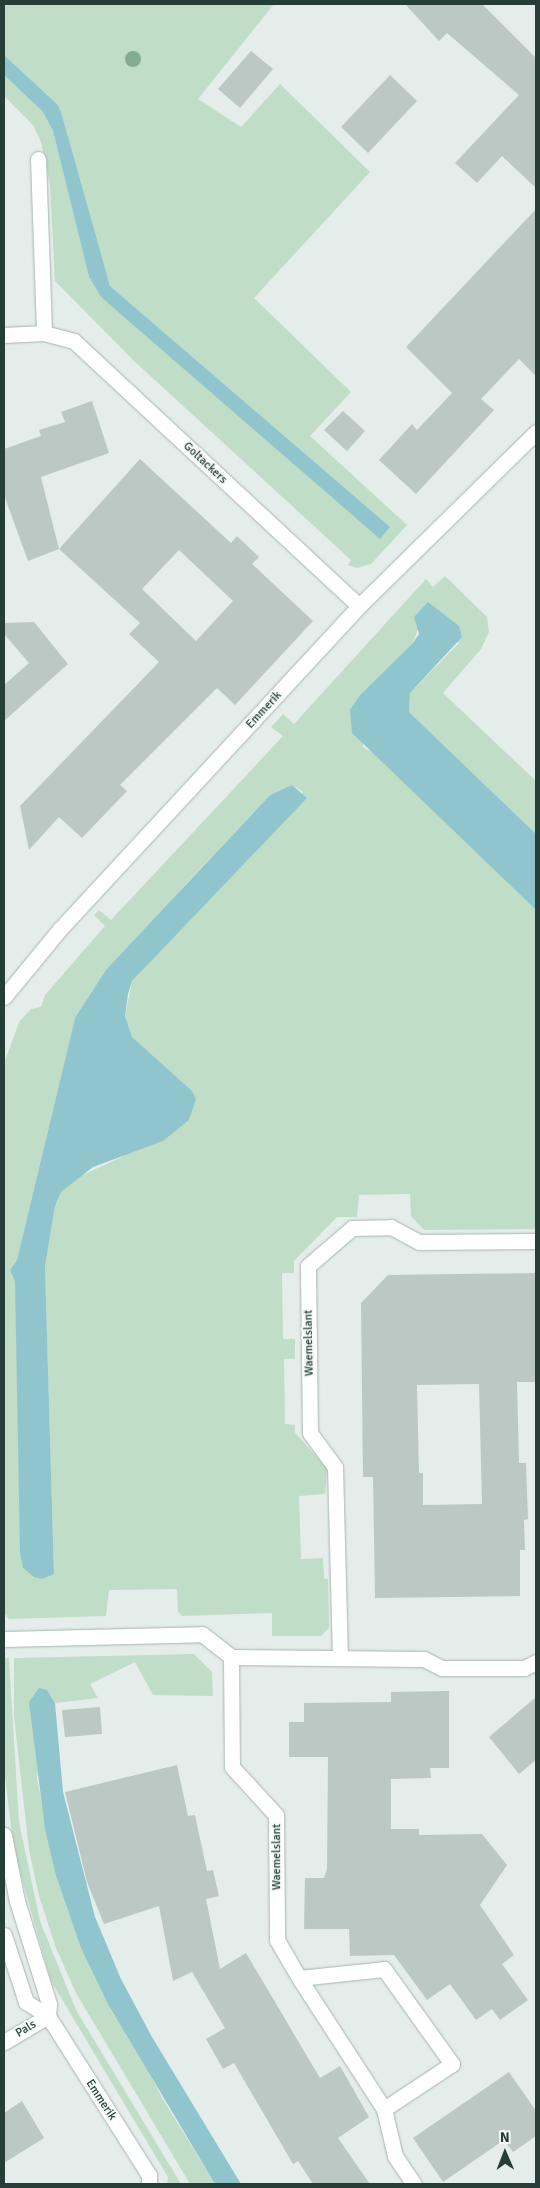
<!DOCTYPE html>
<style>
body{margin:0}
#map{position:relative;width:540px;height:2188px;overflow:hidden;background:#e5edea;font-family:Signika,sans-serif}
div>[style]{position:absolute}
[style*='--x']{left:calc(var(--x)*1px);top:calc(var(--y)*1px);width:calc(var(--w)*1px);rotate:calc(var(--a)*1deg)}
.green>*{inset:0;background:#c0ddc8}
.water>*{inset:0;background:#91c5ce}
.building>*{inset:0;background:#bbc8c3}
.roads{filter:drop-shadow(0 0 1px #a8b5b1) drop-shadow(0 0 1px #a8b5b1)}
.lane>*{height:15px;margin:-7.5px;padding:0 7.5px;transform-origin:7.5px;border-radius:7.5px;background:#fff}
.street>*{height:15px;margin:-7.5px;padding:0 7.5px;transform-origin:7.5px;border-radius:7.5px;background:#fff}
.trees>*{width:16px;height:16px;margin:-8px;border-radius:50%;background:#83aa93}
span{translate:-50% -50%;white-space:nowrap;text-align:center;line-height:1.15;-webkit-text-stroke:4px #f6faf8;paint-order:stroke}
.street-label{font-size:12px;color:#253e38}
.frame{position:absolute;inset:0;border:5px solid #253e38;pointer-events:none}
.north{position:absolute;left:480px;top:2128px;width:50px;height:50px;-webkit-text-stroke:4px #f6faf8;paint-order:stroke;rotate:359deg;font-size:14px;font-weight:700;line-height:20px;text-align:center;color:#253e38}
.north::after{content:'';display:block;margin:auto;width:18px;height:22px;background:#253e38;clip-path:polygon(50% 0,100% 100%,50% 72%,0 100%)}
</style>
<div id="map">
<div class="green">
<div style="clip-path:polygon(4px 4px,274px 4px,198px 99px,241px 127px,280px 84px,370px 172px,254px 298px,351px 392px,310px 436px,407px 525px,371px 564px,357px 568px,348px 565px,351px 560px,133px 360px,55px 281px,50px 184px,41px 142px,33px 125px,4px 96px,4px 75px,43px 112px,53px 131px,89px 277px,101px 297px,389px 527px,110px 286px,57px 104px,4px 55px)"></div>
<div style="clip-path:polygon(evenodd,445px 576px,487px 617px,489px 632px,481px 649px,443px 693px,536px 781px,536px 834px,409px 712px,410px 693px,459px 643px,419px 626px,413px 643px,361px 694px,363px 747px,375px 754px,536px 910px,536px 1229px,424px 1230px,411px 1216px,410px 1194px,359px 1195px,357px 1217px,337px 1217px,294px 1261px,294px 1273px,282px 1273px,283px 1339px,295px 1339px,295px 1359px,284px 1359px,285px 1424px,295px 1425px,295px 1433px,327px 1468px,325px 1494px,299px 1496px,301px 1559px,323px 1558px,324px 1578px,328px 1579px,329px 1628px,321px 1636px,272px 1636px,272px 1613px,182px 1616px,178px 1612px,177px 1589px,109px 1590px,106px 1616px,9px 1619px,4px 1613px,4px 1064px,19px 1022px,31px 1009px,41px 1007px,45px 995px,105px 926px,94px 915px,99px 910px,111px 920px,283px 736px,271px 727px,283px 714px,294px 724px,426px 579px,433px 587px,445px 576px,292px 785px,303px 792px,132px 981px,125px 1016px,132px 1037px,147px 1052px,122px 1157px,76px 1178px,61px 1192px,55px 1206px,45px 1267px,54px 1574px,15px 1282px,10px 1270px,17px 1260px,75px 1018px,186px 884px,270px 795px,292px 785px)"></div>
<div style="clip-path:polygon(194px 1654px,212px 1672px,213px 1696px,153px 1695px,135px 1662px,90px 1684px,98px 1698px,55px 1703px,47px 1690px,37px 1778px,56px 1876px,69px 1914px,162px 2098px,215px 2184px,190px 2184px,76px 1993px,56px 1948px,39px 1896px,29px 1850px,14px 1716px,14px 1658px)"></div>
<div style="clip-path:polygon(4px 1658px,9px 1658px,19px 1822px,40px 1921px,76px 2010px,181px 2184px,167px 2184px,168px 2177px,51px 1981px,14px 1851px,4px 1768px)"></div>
</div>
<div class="water">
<div style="clip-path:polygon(4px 55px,57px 104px,61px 112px,110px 286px,390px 527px,380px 539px,101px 297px,89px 277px,53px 131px,43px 112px,4px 75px)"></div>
<div style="clip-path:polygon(428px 602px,459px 626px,462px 637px,410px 693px,409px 712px,536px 834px,536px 910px,352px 733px,350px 710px,361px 694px,413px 643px,419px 634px,414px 617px)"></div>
<div style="clip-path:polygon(292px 785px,307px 798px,132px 981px,128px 994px,125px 1016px,132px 1037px,192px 1091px,196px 1099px,189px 1120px,163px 1141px,93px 1167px,61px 1192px,55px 1206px,45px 1267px,54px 1574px,42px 1579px,34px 1577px,23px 1568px,20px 1553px,15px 1282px,10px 1270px,17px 1260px,75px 1018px,106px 970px,270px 795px)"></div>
<div style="clip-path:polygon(39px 1688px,47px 1690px,55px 1703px,63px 1792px,95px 1917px,121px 1979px,152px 2037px,241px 2184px,215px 2184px,108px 2004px,81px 1948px,56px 1876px,45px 1829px,29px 1702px)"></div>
</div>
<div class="building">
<div style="clip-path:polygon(405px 4px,482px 4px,536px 58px,536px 188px,502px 156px,477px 183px,455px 163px,519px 95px,447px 33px,439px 41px)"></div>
<div style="clip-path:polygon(251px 51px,273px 69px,240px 108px,218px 89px)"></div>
<div style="clip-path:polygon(390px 75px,417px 101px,368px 153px,341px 127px)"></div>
<div style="clip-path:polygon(536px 209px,536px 376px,519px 359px,481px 399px,494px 410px,416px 494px,379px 460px,412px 424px,417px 430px,452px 393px,406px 347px)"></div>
<div style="clip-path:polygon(92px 401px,109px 453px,41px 477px,59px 549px,28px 561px,4px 495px,4px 449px,41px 436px,39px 430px,65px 422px,61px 412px)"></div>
<div style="clip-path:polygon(343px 411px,365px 431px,347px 451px,324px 430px)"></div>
<div style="clip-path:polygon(evenodd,140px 459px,231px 543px,237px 536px,259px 557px,252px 564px,313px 621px,235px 705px,217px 688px,120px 785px,127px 791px,82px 838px,59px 817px,29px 850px,20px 806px,159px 662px,129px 634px,140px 623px,59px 549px,140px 459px,179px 550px,233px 601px,196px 641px,142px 589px,179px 550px)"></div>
<div style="clip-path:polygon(34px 622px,68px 664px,4px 721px,4px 685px,29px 663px,4px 634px,4px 623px)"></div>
<div style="clip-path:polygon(evenodd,536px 1273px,536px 1382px,517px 1382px,519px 1463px,526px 1463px,528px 1519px,524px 1520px,525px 1550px,520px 1550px,520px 1596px,375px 1598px,373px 1477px,363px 1477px,361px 1303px,388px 1275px,536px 1273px,479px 1384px,482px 1504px,423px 1505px,423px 1473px,419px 1473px,417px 1385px,479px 1384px)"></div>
<div style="clip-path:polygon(449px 1691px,449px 1768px,430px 1768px,431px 1778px,391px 1779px,391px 1829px,419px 1829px,419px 1835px,482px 1834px,507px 1865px,480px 1905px,514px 1955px,502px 1964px,528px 2000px,500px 2020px,492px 2009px,476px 2020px,450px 1984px,427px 2000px,394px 1955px,350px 1956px,349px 1929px,304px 1929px,305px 1878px,324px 1878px,327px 1869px,328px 1757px,289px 1757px,289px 1722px,304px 1722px,304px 1703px,391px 1702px,391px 1692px)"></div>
<div style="clip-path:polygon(536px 1697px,536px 1760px,519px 1774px,489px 1737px)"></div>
<div style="clip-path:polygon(100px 1707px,102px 1734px,65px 1737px,62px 1710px)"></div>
<div style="clip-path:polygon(177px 1765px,188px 1816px,195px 1815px,207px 1871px,213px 1870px,219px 1896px,206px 1899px,220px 1969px,246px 1953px,320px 2078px,340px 2066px,369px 2117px,338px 2138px,370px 2184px,313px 2184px,298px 2161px,293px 2164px,234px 2063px,223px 2069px,206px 2039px,225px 2028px,192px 1972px,173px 1981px,159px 1906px,104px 1924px,87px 1882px,65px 1792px)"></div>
<div style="clip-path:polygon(509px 2072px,536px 2111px,536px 2136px,513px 2152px,504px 2140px,443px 2182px,413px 2138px)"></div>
<div style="clip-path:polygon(22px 2101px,44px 2138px,4px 2163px,4px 2113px)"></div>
</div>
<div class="roads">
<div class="lane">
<div style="--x:38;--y:159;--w:174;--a:88"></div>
</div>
<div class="street">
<div style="--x:4;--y:335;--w:40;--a:-2.9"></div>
<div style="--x:44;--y:333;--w:31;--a:15"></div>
<div style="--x:74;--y:341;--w:389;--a:42.9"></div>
<div style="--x:4;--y:997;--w:88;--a:-50.5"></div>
<div style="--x:60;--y:929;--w:440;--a:-47.2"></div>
<div style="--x:359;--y:606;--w:248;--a:-44.5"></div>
<div style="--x:4;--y:1639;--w:198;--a:-1.4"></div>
<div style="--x:202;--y:1634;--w:37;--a:38"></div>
<div style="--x:231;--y:1657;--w:193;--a:0.6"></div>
<div style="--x:424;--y:1659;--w:20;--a:27"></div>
<div style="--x:442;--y:1668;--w:82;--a:0"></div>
<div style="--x:524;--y:1668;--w:13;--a:-27"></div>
<div style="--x:231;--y:1657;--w:110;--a:89.5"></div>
<div style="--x:232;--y:1767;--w:65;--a:47.5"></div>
<div style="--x:276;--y:1815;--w:125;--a:89.5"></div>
<div style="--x:277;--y:1940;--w:44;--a:59.9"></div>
<div style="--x:299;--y:1978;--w:85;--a:-6"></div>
<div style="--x:384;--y:1969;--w:117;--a:54.4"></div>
<div style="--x:452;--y:2064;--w:82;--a:146.5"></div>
<div style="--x:384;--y:2109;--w:48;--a:76.8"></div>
<div style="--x:395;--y:2156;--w:34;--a:56"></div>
<div style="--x:340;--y:1658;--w:191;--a:-91.5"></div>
<div style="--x:335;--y:1467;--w:42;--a:-126.3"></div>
<div style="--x:310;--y:1433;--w:167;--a:-90.7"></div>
<div style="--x:308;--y:1266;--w:58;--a:-40.8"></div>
<div style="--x:352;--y:1228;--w:39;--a:-1"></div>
<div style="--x:391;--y:1227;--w:32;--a:28"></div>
<div style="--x:419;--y:1242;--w:117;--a:-0.5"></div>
<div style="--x:4;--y:1835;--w:67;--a:78.9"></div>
<div style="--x:17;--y:1901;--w:108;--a:72.7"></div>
<div style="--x:49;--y:2004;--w:12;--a:95"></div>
<div style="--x:4;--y:1935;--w:71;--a:71.8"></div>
<div style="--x:26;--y:2002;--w:26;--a:32"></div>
<div style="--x:48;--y:2016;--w:188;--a:57.6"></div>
<div style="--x:149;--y:2175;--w:9;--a:90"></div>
<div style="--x:299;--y:1978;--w:156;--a:57"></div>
<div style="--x:4;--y:2042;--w:51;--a:-30.6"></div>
</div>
</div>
<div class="trees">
<div style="left:133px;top:59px"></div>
</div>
<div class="street-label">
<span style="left:205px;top:463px;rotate:43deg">Goltackers</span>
<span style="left:264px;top:710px;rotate:-47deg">Emmerik</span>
<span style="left:309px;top:1343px;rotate:-91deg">Waemelslant</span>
<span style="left:277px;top:1857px;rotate:-90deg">Waemelslant</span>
<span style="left:26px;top:2029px;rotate:-31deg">Pals</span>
<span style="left:101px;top:2100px;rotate:57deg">Emmerik</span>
</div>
<div class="frame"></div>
<div class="north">N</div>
</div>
